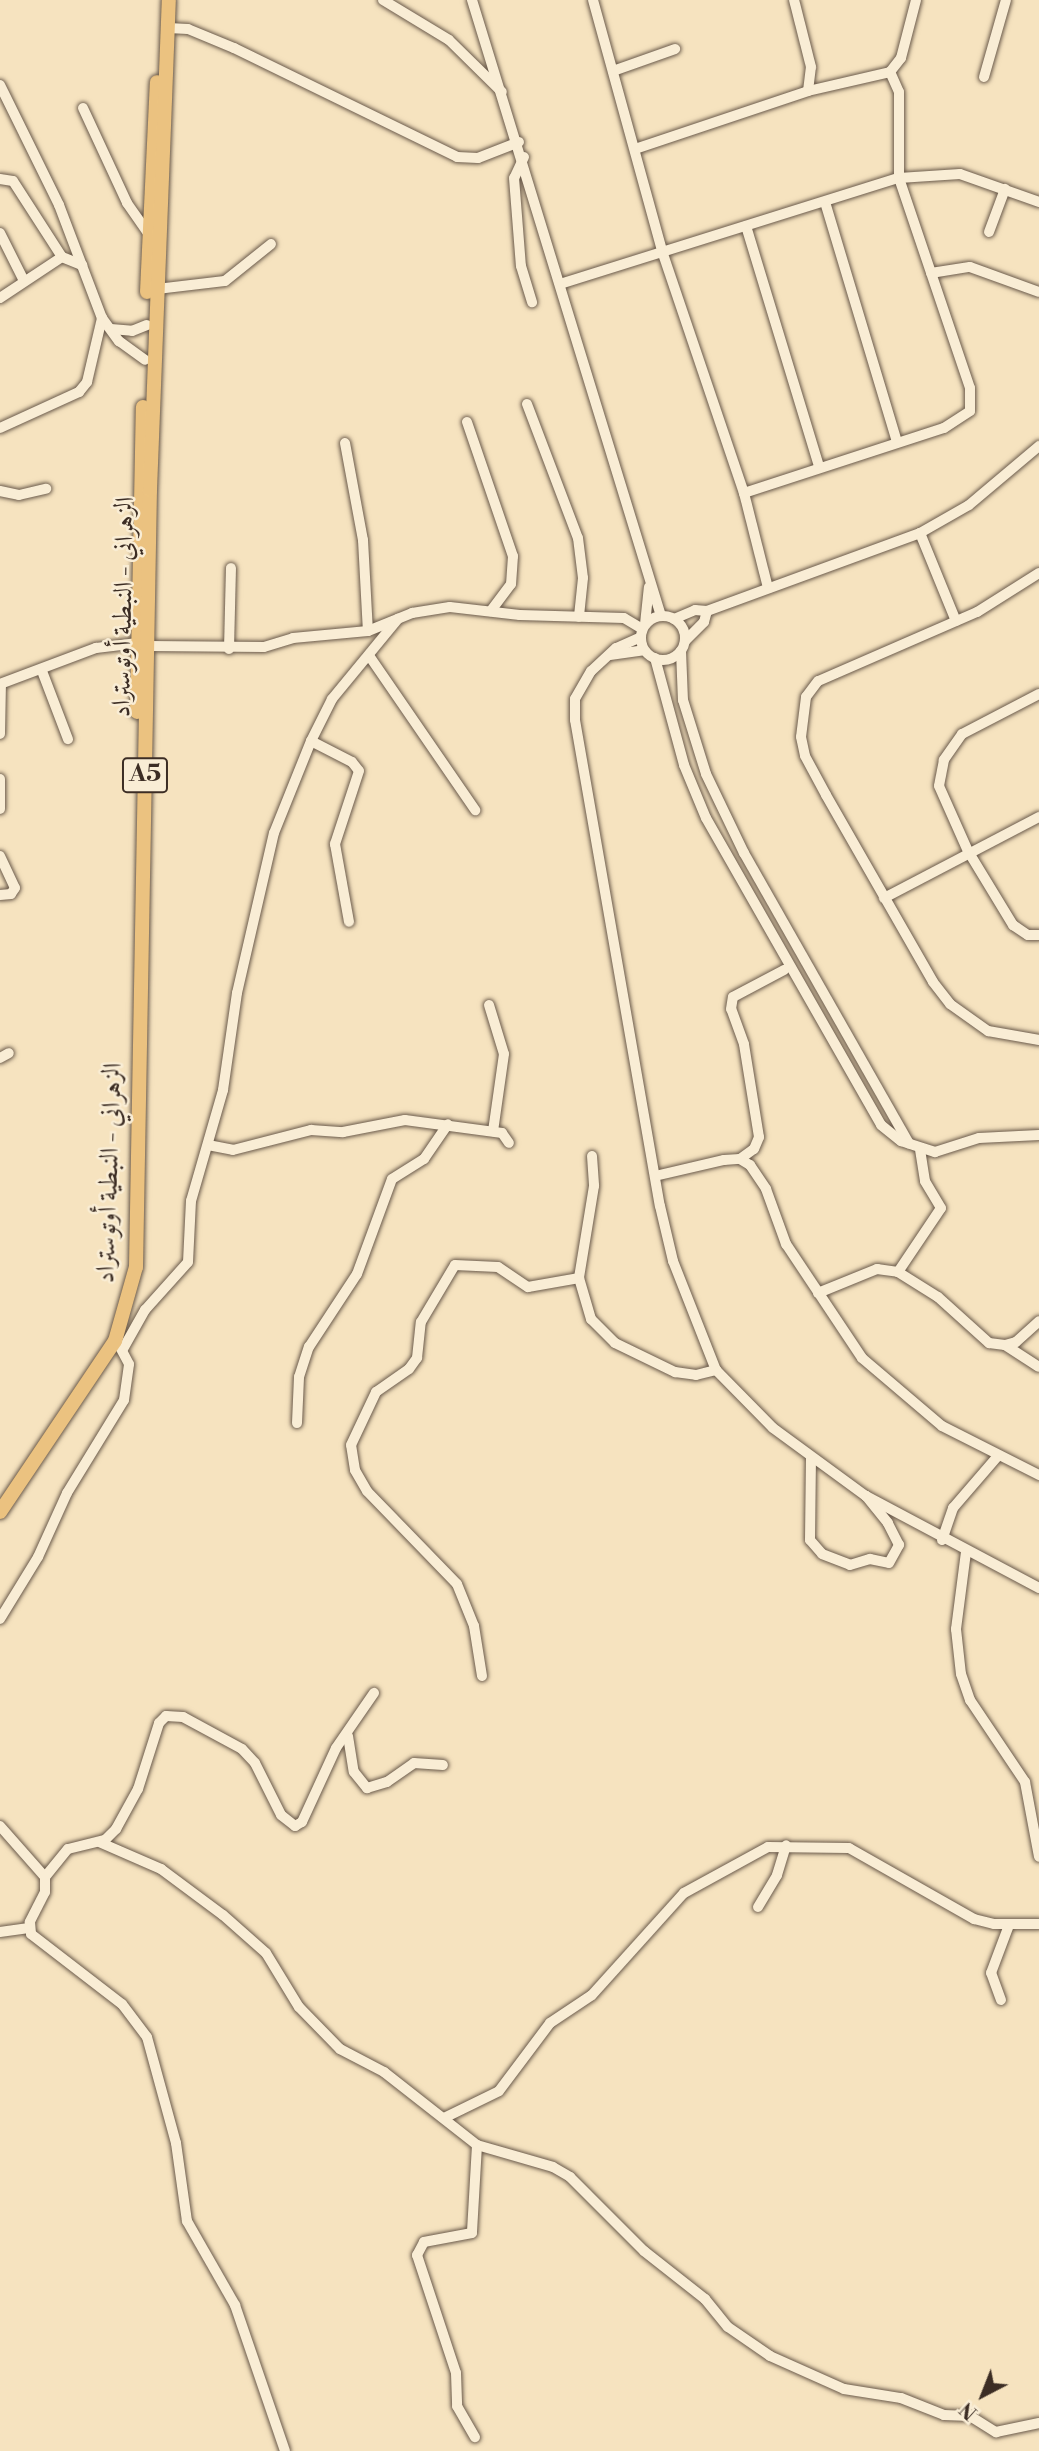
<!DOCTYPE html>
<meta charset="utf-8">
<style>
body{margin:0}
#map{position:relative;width:1039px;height:2451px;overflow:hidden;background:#f6e3bf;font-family:"Libre Bodoni",Amiri,serif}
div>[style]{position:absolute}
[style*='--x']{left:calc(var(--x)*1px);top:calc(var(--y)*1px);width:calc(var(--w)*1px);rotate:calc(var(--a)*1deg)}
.roads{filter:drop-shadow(0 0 2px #6a5a4b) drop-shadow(0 0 2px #6a5a4b)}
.minor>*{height:10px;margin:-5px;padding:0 5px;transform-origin:5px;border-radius:5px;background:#f9edd5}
.minor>.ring{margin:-5px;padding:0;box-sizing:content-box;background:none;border:10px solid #f9edd5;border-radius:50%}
.highway>*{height:14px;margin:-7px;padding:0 7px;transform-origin:7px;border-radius:7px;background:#ebc280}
span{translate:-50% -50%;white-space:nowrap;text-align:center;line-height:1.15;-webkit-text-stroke:5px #f9edd5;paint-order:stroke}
.shield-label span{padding:2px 5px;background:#f9edd5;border:2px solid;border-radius:5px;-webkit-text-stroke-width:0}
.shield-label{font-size:24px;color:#3c2d24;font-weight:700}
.street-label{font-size:26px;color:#3c2d24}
.north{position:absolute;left:948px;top:2360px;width:70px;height:70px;-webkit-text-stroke:5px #f9edd5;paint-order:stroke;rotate:222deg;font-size:19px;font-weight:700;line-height:28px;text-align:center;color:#3c2d24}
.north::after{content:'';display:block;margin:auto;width:24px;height:32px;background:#3c2d24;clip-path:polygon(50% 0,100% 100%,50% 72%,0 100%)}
</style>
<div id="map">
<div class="roads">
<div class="minor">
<div style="--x:383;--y:0;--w:77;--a:31.2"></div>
<div style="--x:449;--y:40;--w:74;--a:44.5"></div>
<div style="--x:472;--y:0;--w:644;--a:72.94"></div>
<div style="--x:593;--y:0;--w:260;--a:74.6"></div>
<div style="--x:662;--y:251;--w:256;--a:71.3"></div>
<div style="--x:744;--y:493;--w:98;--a:75.8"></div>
<div style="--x:168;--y:28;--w:20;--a:3"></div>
<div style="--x:188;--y:29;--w:50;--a:22.4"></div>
<div style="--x:234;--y:48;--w:248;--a:26"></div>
<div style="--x:457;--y:157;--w:21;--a:3"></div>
<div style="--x:478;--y:158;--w:44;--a:-21.3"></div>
<div style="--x:613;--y:71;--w:66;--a:-19.5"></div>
<div style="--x:984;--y:77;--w:80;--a:-74.1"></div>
<div style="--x:0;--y:85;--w:134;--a:63.8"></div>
<div style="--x:59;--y:205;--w:121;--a:69.2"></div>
<div style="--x:102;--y:318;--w:29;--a:54"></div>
<div style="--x:119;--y:341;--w:32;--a:36"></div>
<div style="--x:808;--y:91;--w:84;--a:-13"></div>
<div style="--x:890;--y:72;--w:18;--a:-52"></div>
<div style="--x:901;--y:58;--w:60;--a:-75.5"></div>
<div style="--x:83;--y:108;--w:105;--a:65.1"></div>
<div style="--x:127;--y:203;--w:37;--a:55"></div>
<div style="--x:635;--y:149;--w:182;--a:-18.5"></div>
<div style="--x:808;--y:91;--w:24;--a:-83"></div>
<div style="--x:811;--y:67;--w:69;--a:-104.2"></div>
<div style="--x:524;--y:157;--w:23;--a:115"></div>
<div style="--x:514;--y:178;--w:88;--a:85.5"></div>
<div style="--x:521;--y:266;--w:38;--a:73"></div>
<div style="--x:0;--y:179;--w:13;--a:9"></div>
<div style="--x:13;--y:181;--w:90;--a:57.2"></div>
<div style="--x:62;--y:257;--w:22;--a:22"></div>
<div style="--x:825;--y:202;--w:251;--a:73.3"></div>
<div style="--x:746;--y:226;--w:251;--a:73.1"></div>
<div style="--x:989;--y:232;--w:46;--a:-69.6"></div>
<div style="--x:0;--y:233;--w:54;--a:63.4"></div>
<div style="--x:931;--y:273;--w:39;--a:-9"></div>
<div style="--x:970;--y:267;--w:73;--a:19.9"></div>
<div style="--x:560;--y:284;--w:355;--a:-17.4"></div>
<div style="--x:899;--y:178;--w:61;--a:-3.8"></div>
<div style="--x:960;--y:174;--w:84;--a:19.5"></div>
<div style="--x:157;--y:289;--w:68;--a:-6.7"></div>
<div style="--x:225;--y:281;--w:59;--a:-38.8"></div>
<div style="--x:0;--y:298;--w:74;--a:-33.5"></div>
<div style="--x:111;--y:329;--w:21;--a:5"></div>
<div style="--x:132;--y:331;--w:16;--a:-22"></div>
<div style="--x:527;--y:404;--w:143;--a:69.2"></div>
<div style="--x:578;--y:538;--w:40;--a:82.9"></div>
<div style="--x:583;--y:578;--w:39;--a:96"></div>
<div style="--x:467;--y:422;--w:142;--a:71.1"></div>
<div style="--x:513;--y:556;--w:28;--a:94"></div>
<div style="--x:511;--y:584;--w:34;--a:127"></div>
<div style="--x:0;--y:428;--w:87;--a:-24.5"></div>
<div style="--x:79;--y:392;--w:13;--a:-51"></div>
<div style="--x:87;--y:382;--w:66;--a:-76.8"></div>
<div style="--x:345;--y:443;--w:99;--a:79.5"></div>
<div style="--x:363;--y:540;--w:91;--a:86.9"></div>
<div style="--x:0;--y:491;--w:19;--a:12"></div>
<div style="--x:19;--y:495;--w:28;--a:-13"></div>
<div style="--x:744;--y:493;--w:210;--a:-18"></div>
<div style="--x:944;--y:428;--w:31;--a:-33"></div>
<div style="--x:970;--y:411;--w:23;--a:-90"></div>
<div style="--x:970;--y:388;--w:222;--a:-108.7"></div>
<div style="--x:899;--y:178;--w:86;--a:-90"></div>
<div style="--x:899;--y:92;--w:22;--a:-114"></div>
<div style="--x:920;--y:533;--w:95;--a:67.8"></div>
<div style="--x:1039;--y:573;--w:73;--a:147.8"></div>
<div style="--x:977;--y:612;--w:173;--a:156.5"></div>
<div style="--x:818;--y:681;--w:20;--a:127"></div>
<div style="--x:806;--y:697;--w:40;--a:97.1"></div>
<div style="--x:801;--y:737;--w:19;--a:78"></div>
<div style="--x:805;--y:756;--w:44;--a:61.7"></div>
<div style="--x:826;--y:795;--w:215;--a:60.2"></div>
<div style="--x:933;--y:982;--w:28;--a:52"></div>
<div style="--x:950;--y:1004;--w:47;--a:35.4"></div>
<div style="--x:988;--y:1031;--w:52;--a:10"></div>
<div class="ring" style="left:641px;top:616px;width:34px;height:34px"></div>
<div style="--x:674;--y:619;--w:23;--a:-23"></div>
<div style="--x:695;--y:610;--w:12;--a:5"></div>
<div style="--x:707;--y:611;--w:227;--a:-20.1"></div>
<div style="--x:920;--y:533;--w:56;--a:-29.7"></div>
<div style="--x:969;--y:505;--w:92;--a:-40.1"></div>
<div style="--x:645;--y:624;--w:37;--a:-84"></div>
<div style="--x:641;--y:637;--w:27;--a:156"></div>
<div style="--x:616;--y:648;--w:34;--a:137"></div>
<div style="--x:591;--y:671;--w:32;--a:120"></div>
<div style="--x:575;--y:699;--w:21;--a:90"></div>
<div style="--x:575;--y:720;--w:493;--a:80.1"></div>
<div style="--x:660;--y:1206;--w:57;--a:76.7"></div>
<div style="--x:673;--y:1261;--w:117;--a:68.5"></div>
<div style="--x:716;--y:1370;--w:81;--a:45.5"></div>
<div style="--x:773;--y:1428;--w:115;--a:36.2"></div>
<div style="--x:866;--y:1496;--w:196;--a:28"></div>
<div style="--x:685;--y:641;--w:27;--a:-45"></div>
<div style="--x:704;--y:622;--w:11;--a:-75"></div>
<div style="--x:149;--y:646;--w:115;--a:0.5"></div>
<div style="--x:264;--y:647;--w:30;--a:-17"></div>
<div style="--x:293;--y:638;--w:75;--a:-5.3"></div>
<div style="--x:368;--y:631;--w:48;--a:-22.2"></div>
<div style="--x:412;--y:613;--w:38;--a:-9"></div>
<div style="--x:450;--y:607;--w:70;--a:6.5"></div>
<div style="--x:520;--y:615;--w:104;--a:1.7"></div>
<div style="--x:624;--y:618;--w:21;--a:31"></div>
<div style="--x:229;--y:649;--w:81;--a:-88.6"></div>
<div style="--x:681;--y:651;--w:49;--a:87.7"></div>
<div style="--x:683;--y:700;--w:77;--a:72.7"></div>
<div style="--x:706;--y:774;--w:88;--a:64.3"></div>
<div style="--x:744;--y:853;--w:334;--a:60.4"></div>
<div style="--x:610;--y:655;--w:34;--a:-8"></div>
<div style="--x:370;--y:657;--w:186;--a:55.5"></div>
<div style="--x:655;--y:658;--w:111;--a:74.8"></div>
<div style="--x:684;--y:765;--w:57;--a:67.5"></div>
<div style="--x:706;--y:818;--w:353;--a:60.3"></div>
<div style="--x:881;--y:1125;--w:26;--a:39"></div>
<div style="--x:901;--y:1141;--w:36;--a:18"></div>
<div style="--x:935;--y:1152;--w:46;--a:-17.7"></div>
<div style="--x:979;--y:1138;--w:60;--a:-2.9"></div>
<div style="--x:42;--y:671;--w:73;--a:69.1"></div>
<div style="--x:0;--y:684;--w:103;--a:-20.6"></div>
<div style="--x:96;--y:648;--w:42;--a:-6.8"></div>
<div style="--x:1039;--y:694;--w:87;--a:152.5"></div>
<div style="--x:962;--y:734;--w:32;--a:125"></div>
<div style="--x:944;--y:760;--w:26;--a:101"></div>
<div style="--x:939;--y:786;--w:71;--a:66"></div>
<div style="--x:968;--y:851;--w:87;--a:58.7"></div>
<div style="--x:1013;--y:925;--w:18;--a:34"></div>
<div style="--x:1028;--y:935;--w:11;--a:0"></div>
<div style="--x:0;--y:734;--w:50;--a:-88.9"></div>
<div style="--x:311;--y:741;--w:46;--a:27.1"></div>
<div style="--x:352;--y:762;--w:11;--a:52"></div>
<div style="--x:359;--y:771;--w:77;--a:108.2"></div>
<div style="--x:335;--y:844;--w:79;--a:79.8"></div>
<div style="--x:0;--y:779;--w:30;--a:90"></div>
<div style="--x:0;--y:856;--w:35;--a:65"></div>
<div style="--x:15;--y:888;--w:7;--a:124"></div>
<div style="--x:11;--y:894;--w:11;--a:175"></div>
<div style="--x:884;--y:898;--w:175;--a:-27.6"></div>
<div style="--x:489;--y:1005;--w:51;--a:73"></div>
<div style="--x:504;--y:1054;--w:78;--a:98.1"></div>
<div style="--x:0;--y:1058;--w:10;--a:-29"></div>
<div style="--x:208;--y:1145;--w:25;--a:11"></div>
<div style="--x:233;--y:1150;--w:81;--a:-14.4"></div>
<div style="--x:311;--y:1130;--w:32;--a:4"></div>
<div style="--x:343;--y:1132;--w:63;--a:-11"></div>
<div style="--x:405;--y:1120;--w:98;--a:7.6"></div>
<div style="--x:502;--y:1133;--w:12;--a:55"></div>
<div style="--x:592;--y:1156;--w:30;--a:86"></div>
<div style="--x:594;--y:1186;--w:93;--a:99.3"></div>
<div style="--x:579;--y:1278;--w:43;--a:73.7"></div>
<div style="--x:591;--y:1319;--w:34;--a:45"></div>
<div style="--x:615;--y:1343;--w:67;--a:25.8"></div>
<div style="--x:675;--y:1372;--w:21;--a:8"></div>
<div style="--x:696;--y:1375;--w:21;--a:-14"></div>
<div style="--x:740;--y:1159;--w:17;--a:-36"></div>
<div style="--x:754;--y:1149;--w:13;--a:-67"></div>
<div style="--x:759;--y:1137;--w:94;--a:-99.2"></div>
<div style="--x:744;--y:1044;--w:37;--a:-110"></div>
<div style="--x:731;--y:1009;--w:12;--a:-81"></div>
<div style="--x:733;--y:997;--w:58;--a:-27.9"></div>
<div style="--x:655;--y:1176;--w:71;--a:-13.1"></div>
<div style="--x:724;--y:1160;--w:16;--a:-4"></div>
<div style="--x:740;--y:1159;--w:12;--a:31"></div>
<div style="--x:750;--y:1165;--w:29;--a:56"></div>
<div style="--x:766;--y:1189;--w:59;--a:70"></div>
<div style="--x:786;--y:1244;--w:137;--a:56.3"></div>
<div style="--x:862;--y:1358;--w:105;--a:40.4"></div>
<div style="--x:942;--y:1426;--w:109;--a:26.8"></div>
<div style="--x:898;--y:1272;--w:77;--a:-56.1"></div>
<div style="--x:941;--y:1208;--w:31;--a:-121"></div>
<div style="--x:925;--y:1181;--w:31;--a:-99"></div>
<div style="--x:818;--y:1293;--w:64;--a:-22.1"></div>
<div style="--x:877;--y:1269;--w:21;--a:8"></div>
<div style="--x:898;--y:1272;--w:47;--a:32"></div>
<div style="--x:938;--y:1297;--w:69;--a:42"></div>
<div style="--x:989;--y:1343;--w:16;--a:7"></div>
<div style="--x:1005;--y:1345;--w:40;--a:32.9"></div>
<div style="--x:1005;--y:1345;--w:11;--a:-15"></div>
<div style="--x:1016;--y:1342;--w:31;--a:-42"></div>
<div style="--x:123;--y:1349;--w:45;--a:-60.6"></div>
<div style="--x:145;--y:1310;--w:64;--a:-48.1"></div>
<div style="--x:188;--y:1262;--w:61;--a:-87.2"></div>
<div style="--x:191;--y:1201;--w:116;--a:-73.9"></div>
<div style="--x:223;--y:1090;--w:98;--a:-81.8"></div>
<div style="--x:237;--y:993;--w:164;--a:-77"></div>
<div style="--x:274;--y:833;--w:99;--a:-68.1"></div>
<div style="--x:311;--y:741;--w:47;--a:-63.4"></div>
<div style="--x:332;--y:699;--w:104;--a:-50.5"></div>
<div style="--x:297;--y:1423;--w:46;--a:-87.5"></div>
<div style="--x:299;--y:1377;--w:32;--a:-72"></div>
<div style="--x:309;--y:1347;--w:87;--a:-56.7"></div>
<div style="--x:357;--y:1274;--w:101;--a:-69.8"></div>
<div style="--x:392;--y:1179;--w:38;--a:-32"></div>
<div style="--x:424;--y:1159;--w:42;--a:-55.6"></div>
<div style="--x:811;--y:1457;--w:83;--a:90.7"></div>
<div style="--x:810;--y:1540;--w:18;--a:49"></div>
<div style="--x:822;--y:1554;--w:30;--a:21"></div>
<div style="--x:850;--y:1565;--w:21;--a:-17"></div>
<div style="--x:870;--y:1559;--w:19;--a:12"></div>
<div style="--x:889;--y:1563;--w:21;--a:-61"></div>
<div style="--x:899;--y:1545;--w:25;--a:-117"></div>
<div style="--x:888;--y:1523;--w:35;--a:-129"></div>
<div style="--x:942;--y:1540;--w:34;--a:-71"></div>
<div style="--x:953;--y:1508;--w:67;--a:-49.2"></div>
<div style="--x:966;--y:1552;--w:78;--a:97.4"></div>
<div style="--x:956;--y:1629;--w:45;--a:83.7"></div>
<div style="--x:961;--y:1674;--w:28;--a:71"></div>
<div style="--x:970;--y:1700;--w:99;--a:56.1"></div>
<div style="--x:1025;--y:1782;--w:76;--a:79.4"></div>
<div style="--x:0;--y:1619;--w:73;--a:-58.5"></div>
<div style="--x:38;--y:1557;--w:70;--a:-65.6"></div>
<div style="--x:67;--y:1493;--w:109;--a:-58.5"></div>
<div style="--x:124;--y:1400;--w:36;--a:-82"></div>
<div style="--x:129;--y:1364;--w:21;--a:-118"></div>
<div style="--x:482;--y:1676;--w:51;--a:-99.1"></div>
<div style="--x:474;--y:1626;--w:45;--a:-112"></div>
<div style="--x:457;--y:1584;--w:129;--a:-134.1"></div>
<div style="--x:367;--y:1491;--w:24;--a:-120"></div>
<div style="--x:355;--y:1470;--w:25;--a:-99"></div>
<div style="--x:351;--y:1445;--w:59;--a:-64.7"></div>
<div style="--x:376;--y:1392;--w:40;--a:-34.9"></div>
<div style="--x:409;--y:1369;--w:14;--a:-54"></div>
<div style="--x:417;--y:1358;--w:36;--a:-84"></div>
<div style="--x:421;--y:1322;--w:66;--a:-59.2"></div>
<div style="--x:455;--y:1265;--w:43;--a:2.7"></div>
<div style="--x:498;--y:1267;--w:36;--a:34"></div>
<div style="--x:528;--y:1287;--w:52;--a:-10"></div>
<div style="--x:348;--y:1736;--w:36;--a:81"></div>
<div style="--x:354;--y:1772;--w:21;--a:51"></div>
<div style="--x:367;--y:1788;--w:21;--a:-17"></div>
<div style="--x:387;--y:1782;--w:33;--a:-35"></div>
<div style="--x:414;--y:1763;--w:29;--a:4"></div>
<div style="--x:0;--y:1826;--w:68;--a:48.6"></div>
<div style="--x:45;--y:1877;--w:15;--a:90"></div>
<div style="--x:45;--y:1892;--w:34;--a:117"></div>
<div style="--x:30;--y:1922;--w:12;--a:85"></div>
<div style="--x:31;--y:1934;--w:115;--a:37.6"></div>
<div style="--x:122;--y:2004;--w:41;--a:52.9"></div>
<div style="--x:147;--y:2037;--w:110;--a:74.7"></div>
<div style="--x:176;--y:2143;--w:79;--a:82"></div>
<div style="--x:187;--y:2221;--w:97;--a:60.3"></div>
<div style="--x:235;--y:2305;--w:154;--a:71.1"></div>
<div style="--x:99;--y:1842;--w:68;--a:23.5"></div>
<div style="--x:161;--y:1869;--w:77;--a:36.6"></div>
<div style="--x:223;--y:1915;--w:57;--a:41.5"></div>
<div style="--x:266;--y:1953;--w:63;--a:58.6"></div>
<div style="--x:299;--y:2007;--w:59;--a:45.7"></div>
<div style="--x:340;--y:2049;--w:50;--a:27.6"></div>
<div style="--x:384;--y:2072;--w:118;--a:38.1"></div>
<div style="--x:477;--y:2145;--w:88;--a:93.3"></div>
<div style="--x:472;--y:2233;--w:49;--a:169.4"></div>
<div style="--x:424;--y:2242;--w:15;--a:118"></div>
<div style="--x:417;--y:2255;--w:124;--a:71.7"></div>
<div style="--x:456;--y:2373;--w:33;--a:88"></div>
<div style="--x:457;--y:2406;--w:36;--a:60"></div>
<div style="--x:45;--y:1877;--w:36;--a:-51"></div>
<div style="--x:68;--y:1849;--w:38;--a:-14"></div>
<div style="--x:105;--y:1840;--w:16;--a:-45"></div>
<div style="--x:116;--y:1829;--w:46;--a:-61.2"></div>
<div style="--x:138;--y:1789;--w:69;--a:-72.3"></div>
<div style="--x:159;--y:1723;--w:10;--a:-45"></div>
<div style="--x:166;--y:1716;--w:17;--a:3"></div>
<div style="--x:183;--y:1717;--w:67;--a:28.5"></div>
<div style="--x:242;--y:1749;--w:19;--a:47"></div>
<div style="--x:255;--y:1763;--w:58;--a:63.4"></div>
<div style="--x:281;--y:1815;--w:18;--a:38"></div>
<div style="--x:295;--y:1826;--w:8;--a:-30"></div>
<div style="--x:302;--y:1822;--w:81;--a:-65.3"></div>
<div style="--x:336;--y:1748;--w:67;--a:-55.4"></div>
<div style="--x:758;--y:1907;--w:37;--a:-59"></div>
<div style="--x:777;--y:1875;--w:31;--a:-73"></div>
<div style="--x:0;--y:1932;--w:29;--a:-8"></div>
<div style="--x:1001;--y:2000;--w:29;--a:-110"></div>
<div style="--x:991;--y:1973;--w:51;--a:-69.4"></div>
<div style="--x:444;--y:2118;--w:61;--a:-26.1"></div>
<div style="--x:499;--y:2091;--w:85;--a:-53.1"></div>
<div style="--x:550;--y:2023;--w:50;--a:-33.7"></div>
<div style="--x:592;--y:1995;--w:137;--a:-48"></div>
<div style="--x:684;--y:1893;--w:96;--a:-28.7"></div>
<div style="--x:768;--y:1847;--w:81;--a:0.7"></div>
<div style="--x:849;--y:1848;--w:144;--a:29.6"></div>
<div style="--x:974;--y:1919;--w:21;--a:14"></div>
<div style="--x:994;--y:1924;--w:45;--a:0"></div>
<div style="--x:477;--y:2145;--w:79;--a:16.1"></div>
<div style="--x:553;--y:2167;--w:20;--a:30"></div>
<div style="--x:570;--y:2177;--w:105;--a:45"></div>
<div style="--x:644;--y:2251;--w:78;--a:38.2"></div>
<div style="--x:705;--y:2299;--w:36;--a:51"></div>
<div style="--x:728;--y:2327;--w:51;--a:34.6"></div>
<div style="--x:770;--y:2356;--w:81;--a:24"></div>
<div style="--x:844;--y:2389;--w:58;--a:9"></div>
<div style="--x:901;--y:2398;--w:46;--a:21.6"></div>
<div style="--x:944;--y:2415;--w:26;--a:2"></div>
<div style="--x:970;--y:2416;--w:31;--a:32"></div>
<div style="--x:996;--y:2432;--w:44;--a:-11.8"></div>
</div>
<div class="highway">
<div style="--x:147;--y:292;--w:210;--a:-87.3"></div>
<div style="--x:137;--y:712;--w:305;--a:-88.9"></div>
<div style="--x:0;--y:1512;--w:206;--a:-56.1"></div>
<div style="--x:115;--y:1341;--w:77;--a:-74.2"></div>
<div style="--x:136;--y:1267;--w:777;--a:-88.97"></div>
<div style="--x:150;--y:490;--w:490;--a:-87.8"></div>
</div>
</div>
<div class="shield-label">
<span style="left:145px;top:775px">A5</span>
</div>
<div class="street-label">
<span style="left:124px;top:607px;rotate:-89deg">الزهراني - النبطية أوتوستراد</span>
<span style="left:110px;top:1173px;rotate:-88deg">الزهراني - النبطية أوتوستراد</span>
</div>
<div class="north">N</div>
</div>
